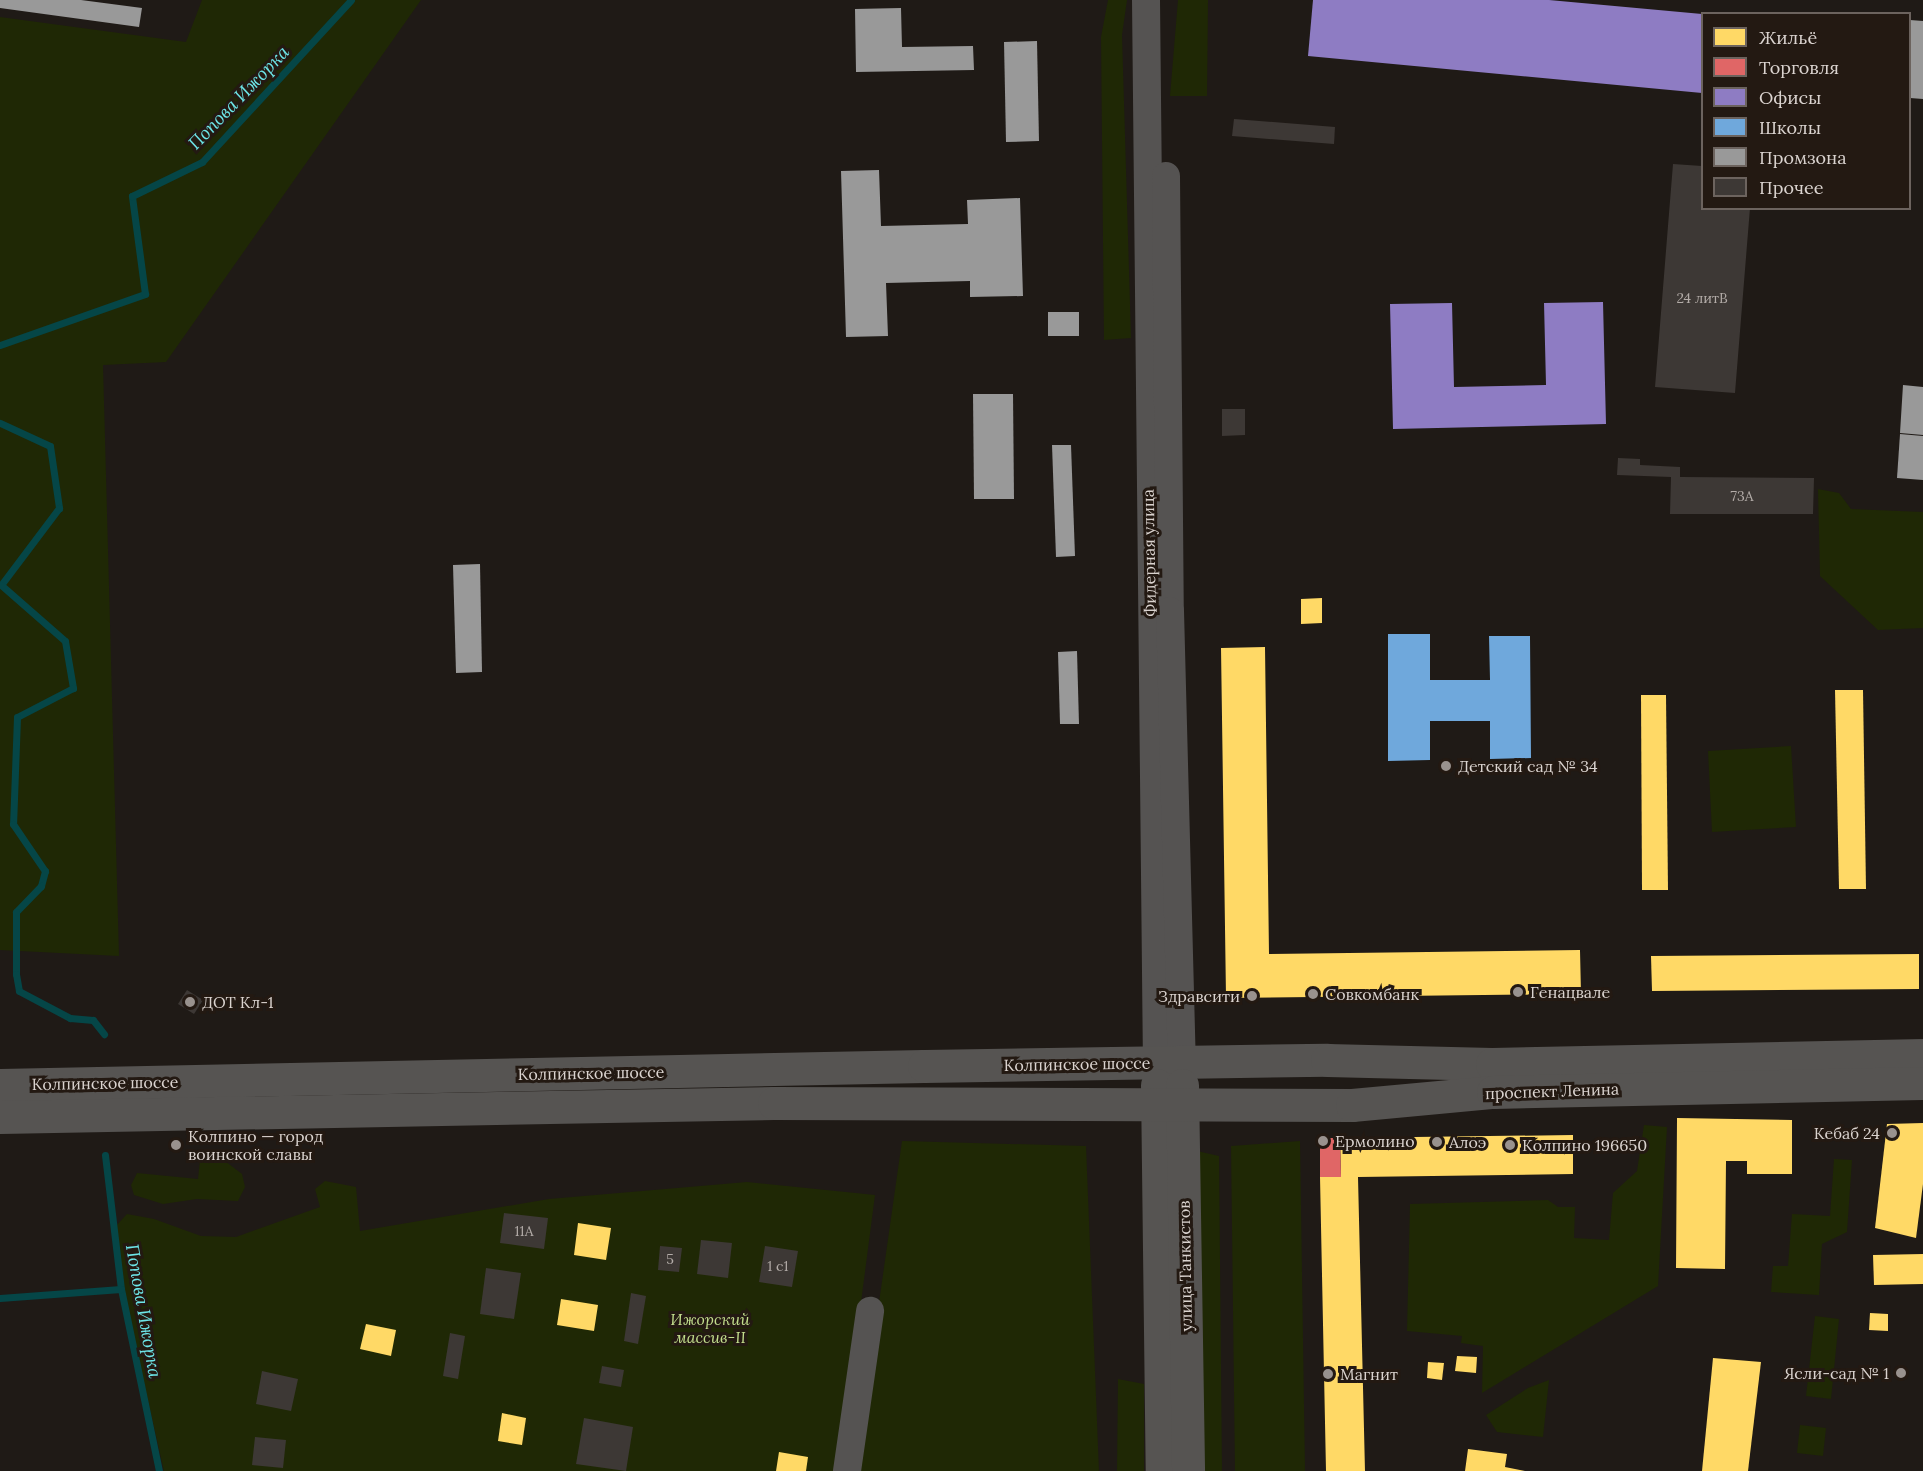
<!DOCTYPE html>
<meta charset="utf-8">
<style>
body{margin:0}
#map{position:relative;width:1923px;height:1471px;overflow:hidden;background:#1f1a16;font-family:Lora,serif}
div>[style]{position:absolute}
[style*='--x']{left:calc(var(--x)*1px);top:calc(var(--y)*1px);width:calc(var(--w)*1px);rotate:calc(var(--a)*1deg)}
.green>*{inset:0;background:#1f2805}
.homes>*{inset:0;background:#ffd966}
.shops>*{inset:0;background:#e06666}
.offices>*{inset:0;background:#8e7cc3}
.schools>*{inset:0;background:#6fa8dc}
.industry>*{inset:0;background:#999}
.stream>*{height:7px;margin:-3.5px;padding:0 3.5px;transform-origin:3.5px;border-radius:3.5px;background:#054647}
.building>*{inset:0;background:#3d3835}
.minor>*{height:28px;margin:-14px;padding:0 14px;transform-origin:14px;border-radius:14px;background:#555352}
.major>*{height:33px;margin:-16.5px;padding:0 16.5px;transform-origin:16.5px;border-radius:16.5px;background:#565452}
.dots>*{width:16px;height:16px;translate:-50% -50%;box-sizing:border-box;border:3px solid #231912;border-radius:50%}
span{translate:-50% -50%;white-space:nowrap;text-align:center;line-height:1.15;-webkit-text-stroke:6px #231912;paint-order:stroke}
.number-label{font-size:14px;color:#b3aca8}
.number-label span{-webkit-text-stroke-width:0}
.street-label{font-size:16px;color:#dad3cf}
.poi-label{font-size:16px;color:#dad3cf}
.left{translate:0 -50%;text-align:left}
.right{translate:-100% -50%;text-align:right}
.park-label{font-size:16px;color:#c2dd8d;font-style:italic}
.water-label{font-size:18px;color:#6de5e8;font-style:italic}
.legend{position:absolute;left:1701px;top:12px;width:210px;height:198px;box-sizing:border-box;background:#231912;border:2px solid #6c635e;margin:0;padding:8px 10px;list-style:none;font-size:18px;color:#dad3cf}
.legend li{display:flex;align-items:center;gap:12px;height:30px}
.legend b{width:30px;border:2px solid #6c635e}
</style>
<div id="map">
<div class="green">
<div style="clip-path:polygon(202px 0,421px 0,166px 362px,103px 365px,119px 956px,0 950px,0 17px,186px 42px)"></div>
<div style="clip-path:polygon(1108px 0,1127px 0,1122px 35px,1131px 338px,1104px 340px,1101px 37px)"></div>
<div style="clip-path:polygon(1178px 0,1208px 0,1207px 96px,1170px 96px)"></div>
<div style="clip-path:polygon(1818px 489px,1839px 493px,1851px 509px,1923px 512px,1923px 628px,1878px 630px,1820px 576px)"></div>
<div style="clip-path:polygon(1791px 746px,1796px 827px,1712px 832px,1708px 751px)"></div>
<div style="clip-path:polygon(1644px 1125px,1667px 1127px,1658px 1286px,1482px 1393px,1483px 1346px,1461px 1343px,1462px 1336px,1407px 1331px,1410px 1204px,1548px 1200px,1558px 1207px,1575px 1207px,1574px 1238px,1609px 1240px,1613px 1193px,1637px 1171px)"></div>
<div style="clip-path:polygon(902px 1141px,1086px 1146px,1099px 1471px,855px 1471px)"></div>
<div style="clip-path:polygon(1300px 1141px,1305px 1471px,1235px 1471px,1231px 1146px)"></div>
<div style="clip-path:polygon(1197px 1151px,1219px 1156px,1222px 1471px,1199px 1471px)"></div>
<div style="clip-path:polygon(1834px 1159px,1852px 1160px,1847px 1232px,1822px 1244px,1819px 1295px,1771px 1292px,1773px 1266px,1788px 1266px,1792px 1214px,1830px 1216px)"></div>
<div style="clip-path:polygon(200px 1160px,225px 1161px,242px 1174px,245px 1187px,238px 1201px,197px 1199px,163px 1204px,134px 1195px,131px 1185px,137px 1173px,198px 1179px)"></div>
<div style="clip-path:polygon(325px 1181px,356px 1187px,360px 1231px,549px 1199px,747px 1182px,875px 1195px,839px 1471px,164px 1471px,120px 1277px,115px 1227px,127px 1214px,154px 1219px,201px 1236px,236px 1237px,320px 1207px,315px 1189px)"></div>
<div style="clip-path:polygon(1815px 1316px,1839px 1319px,1831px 1399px,1806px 1396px)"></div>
<div style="clip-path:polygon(1118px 1379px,1144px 1384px,1144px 1471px,1117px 1471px)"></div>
<div style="clip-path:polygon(1549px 1380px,1543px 1437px,1497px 1432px,1486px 1415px,1528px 1388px)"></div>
<div style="clip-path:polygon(1800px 1425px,1826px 1428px,1823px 1456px,1797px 1453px)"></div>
</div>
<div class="homes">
<div style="clip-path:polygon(1322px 598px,1322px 623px,1301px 624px,1301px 599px)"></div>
<div style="clip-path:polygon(1265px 647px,1269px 954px,1580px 950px,1581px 994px,1226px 998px,1221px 648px)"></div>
<div style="clip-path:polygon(1835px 690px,1863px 690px,1866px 889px,1839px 889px)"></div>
<div style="clip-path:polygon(1641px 695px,1666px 695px,1668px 890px,1642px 890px)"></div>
<div style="clip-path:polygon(1919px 954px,1919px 989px,1652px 991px,1651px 956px)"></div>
<div style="clip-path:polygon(1677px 1118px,1792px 1120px,1792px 1174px,1747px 1174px,1747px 1161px,1726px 1161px,1725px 1269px,1676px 1268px)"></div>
<div style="clip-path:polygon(1923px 1123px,1923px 1184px,1916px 1238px,1875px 1228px,1887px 1124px)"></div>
<div style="clip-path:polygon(1573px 1135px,1573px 1174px,1358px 1177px,1365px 1471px,1326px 1471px,1320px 1177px,1341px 1177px,1340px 1138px)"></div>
<div style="clip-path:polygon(578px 1223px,611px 1228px,606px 1260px,574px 1255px)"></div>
<div style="clip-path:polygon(1923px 1254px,1923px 1284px,1874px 1285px,1873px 1255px)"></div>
<div style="clip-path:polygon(561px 1299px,598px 1305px,594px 1331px,557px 1325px)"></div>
<div style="clip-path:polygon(1870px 1313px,1888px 1314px,1888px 1331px,1869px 1330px)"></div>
<div style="clip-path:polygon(366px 1324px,396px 1330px,391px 1356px,360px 1349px)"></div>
<div style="clip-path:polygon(1457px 1356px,1477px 1357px,1476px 1373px,1455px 1371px)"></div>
<div style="clip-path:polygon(1713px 1358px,1761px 1362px,1748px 1471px,1702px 1471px)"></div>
<div style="clip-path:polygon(1428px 1362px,1444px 1363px,1442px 1380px,1427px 1378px)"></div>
<div style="clip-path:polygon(502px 1413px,526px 1418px,522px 1445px,498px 1441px)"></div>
<div style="clip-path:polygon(1468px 1449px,1507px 1454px,1505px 1467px,1525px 1471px,1465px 1471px)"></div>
<div style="clip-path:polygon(779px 1452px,808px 1457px,806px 1471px,776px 1471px)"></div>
</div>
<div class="shops">
<div style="clip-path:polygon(1320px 1138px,1340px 1138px,1341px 1177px,1320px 1177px)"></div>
</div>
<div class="offices">
<div style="clip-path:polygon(1313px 0,1549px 0,1702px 14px,1702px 93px,1308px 56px)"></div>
<div style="clip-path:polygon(1603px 302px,1606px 424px,1393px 429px,1390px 304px,1452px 303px,1454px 387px,1546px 385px,1544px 303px)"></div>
</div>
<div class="schools">
<div style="clip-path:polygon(1388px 634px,1430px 634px,1430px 680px,1490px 680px,1489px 636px,1530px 636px,1531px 758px,1490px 759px,1490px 721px,1430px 721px,1430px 760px,1388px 761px)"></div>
</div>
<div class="industry">
<div style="clip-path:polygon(0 0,81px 0,142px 8px,139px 27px,0 8px)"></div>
<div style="clip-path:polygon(901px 8px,902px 47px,973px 46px,974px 70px,856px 72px,855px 9px)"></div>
<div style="clip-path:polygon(1910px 20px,1923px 21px,1923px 99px,1910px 98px)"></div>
<div style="clip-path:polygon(1037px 41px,1039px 141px,1006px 142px,1004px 42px)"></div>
<div style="clip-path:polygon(879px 170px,881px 226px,968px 224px,967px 200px,1020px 198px,1023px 296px,970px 297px,970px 281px,886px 283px,888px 336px,846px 337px,841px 171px)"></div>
<div style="clip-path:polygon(1048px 312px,1079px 312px,1079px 336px,1048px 336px)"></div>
<div style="clip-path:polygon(1903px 385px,1923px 387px,1923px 435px,1900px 433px)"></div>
<div style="clip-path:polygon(973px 394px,1013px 394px,1014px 499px,974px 499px)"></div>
<div style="clip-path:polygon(1900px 434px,1923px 436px,1923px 480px,1897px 478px)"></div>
<div style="clip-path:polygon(1052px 445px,1071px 445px,1075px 556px,1056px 557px)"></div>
<div style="clip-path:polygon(480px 564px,482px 672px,456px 673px,453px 565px)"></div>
<div style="clip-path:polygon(1077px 651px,1079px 724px,1060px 724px,1058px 652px)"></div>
</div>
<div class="stream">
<div style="--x:0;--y:345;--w:154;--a:-19.4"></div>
<div style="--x:145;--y:294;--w:99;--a:-97.6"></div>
<div style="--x:132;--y:196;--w:78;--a:-25.9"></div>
<div style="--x:202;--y:162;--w:220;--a:-47.4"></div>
<div style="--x:0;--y:423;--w:55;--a:24.7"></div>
<div style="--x:50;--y:446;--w:63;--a:81.7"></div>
<div style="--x:59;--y:508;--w:96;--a:127"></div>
<div style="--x:1;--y:585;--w:85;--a:41.2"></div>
<div style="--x:65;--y:641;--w:48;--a:80.3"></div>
<div style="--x:73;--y:688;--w:63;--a:152.6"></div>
<div style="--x:17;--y:717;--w:107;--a:92.1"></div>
<div style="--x:13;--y:824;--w:57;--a:55.8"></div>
<div style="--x:45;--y:871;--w:16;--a:105"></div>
<div style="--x:41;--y:886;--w:36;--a:134"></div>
<div style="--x:16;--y:912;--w:62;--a:90"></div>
<div style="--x:16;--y:974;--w:17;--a:80"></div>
<div style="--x:19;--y:991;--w:58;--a:27.9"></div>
<div style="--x:70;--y:1018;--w:23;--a:5"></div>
<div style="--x:93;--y:1020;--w:18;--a:52"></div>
<div style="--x:105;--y:1155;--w:135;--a:83.2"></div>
<div style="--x:121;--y:1289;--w:186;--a:78.2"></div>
<div style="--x:0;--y:1298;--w:121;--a:-4.3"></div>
</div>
<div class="building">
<div style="clip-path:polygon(1234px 119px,1335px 127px,1334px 144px,1232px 136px)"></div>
<div style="clip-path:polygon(1673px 164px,1702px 166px,1702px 208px,1750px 208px,1735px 393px,1655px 387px)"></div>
<div style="clip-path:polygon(1222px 409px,1245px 409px,1245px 435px,1222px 436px)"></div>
<div style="clip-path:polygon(1618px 458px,1640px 459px,1640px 465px,1680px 467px,1680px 477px,1814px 478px,1813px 514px,1670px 514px,1671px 477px,1617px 475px)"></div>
<div style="clip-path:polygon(187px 990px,203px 1000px,194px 1014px,178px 1004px)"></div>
<div style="clip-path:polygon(504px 1213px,548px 1218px,544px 1249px,500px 1243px)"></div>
<div style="clip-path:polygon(701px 1240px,732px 1243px,728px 1278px,697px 1274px)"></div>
<div style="clip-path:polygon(660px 1246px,682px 1248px,679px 1272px,658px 1270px)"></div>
<div style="clip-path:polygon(765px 1246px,798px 1251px,792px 1287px,759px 1282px)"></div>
<div style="clip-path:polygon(486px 1268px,521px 1273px,514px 1319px,480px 1314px)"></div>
<div style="clip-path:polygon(631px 1293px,646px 1296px,638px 1344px,624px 1341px)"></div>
<div style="clip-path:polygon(450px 1333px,465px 1336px,458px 1379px,443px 1376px)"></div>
<div style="clip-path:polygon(602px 1366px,624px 1370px,621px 1387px,599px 1383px)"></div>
<div style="clip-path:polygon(262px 1371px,298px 1379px,291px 1411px,256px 1404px)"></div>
<div style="clip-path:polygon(584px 1418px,633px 1427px,626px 1471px,576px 1464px)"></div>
<div style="clip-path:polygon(255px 1437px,286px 1440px,283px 1468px,252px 1465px)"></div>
</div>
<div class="minor">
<div style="--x:1146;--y:0;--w:1063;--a:89.41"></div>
<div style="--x:1166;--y:176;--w:435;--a:89.5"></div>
<div style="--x:1170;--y:611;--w:451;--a:88.5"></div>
<div style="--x:847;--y:1471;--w:162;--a:-81.8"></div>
</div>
<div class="major">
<div style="--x:0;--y:1085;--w:924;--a:-1.18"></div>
<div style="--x:924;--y:1066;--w:403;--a:-0.9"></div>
<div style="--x:1327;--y:1060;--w:165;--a:1.4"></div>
<div style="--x:1492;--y:1064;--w:431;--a:-1.2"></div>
<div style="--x:1157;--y:1085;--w:386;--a:89.3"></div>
<div style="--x:1182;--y:1085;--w:386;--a:89.1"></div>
<div style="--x:0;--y:1117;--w:774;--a:-1.04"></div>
<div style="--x:774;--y:1103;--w:578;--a:0.2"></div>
<div style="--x:1352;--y:1105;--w:142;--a:-5.3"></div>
<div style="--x:1493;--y:1092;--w:430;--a:-1.2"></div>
</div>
<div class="dots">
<div style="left:1446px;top:766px;background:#99928e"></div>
<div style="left:1518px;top:992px;background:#99928e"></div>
<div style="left:1313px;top:994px;background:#99928e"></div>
<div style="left:1252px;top:996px;background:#99928e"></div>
<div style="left:190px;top:1002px;background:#99928e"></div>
<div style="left:1892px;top:1133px;background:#99928e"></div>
<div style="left:1323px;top:1141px;background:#99928e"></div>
<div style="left:1437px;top:1142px;background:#99928e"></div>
<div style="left:176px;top:1145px;background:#99928e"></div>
<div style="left:1510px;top:1145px;background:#99928e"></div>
<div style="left:1901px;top:1373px;background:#99928e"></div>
<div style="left:1328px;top:1374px;background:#99928e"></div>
</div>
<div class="number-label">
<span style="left:1702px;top:298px">24 литВ</span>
<span style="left:1742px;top:496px">73А</span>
<span style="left:524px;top:1231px">11А</span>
<span style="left:670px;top:1259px">5</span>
<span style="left:778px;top:1266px">1 с1</span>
</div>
<div class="street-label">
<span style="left:1149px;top:553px;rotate:-91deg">Фидерная улица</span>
<span style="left:1077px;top:1064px;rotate:-1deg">Колпинское шоссе</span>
<span style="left:591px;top:1073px;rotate:-1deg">Колпинское шоссе</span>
<span style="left:105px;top:1083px;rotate:-1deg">Колпинское шоссе</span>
<span style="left:1552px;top:1091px;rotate:-2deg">проспект Ленина</span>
<span style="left:1185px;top:1266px;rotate:-91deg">улица Танкистов</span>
</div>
<div class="poi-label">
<span class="left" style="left:1458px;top:766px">Детский сад № 34</span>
<span class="left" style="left:1530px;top:992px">Генацвале</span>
<span class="left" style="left:1325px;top:994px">Совкомбанк</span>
<span class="right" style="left:1240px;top:996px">Здравсити</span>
<span class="left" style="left:202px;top:1002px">ДОТ Кл-1</span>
<span class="right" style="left:1880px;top:1133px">Кебаб 24</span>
<span class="left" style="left:188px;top:1145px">Колпино — город<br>воинской славы</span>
<span class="left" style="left:1335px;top:1141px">Ермолино</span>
<span class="left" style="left:1449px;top:1142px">Алоэ</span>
<span class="left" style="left:1522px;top:1145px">Колпино 196650</span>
<span class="right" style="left:1889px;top:1373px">Ясли-сад № 1</span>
<span class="left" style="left:1340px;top:1374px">Магнит</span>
</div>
<div class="park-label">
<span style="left:710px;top:1328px">Ижорский<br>массив-II</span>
</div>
<div class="water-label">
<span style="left:239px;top:98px;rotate:-46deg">Попова Ижорка</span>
<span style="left:143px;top:1311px;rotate:80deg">Попова Ижорка</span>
</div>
<ul class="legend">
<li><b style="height:16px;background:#ffd966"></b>Жильё</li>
<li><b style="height:16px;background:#e06666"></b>Торговля</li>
<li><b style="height:16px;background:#8e7cc3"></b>Офисы</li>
<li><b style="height:16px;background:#6fa8dc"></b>Школы</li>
<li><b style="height:16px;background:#999"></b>Промзона</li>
<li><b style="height:16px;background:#3d3835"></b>Прочее</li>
</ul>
</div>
